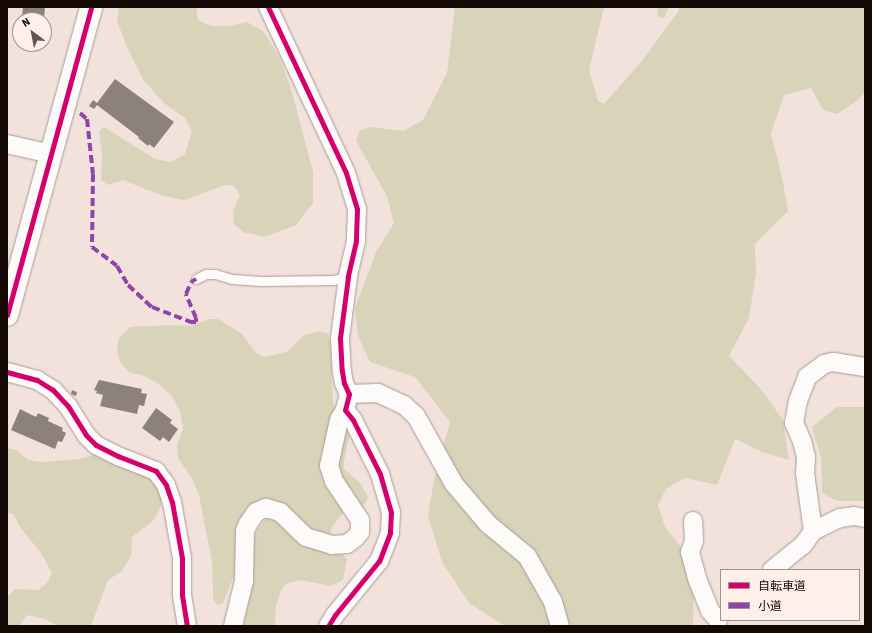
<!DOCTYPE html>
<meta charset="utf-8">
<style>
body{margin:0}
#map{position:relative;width:872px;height:633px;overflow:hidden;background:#f3e2dc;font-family:"Source Sans 3","Noto Sans JP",sans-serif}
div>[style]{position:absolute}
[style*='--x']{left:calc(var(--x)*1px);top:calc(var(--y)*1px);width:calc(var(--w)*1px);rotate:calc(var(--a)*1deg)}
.green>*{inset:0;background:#d8d3b9}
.building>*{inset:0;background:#8d817c}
.roads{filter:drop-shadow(0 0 1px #a89a95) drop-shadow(0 0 1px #a89a95)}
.lane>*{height:9px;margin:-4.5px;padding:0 4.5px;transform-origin:4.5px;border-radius:4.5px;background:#fdfbfa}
.street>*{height:18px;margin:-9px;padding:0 9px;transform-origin:9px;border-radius:9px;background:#fdfbfa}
.secondary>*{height:22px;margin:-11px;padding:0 11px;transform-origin:11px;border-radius:11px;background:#fdfbfa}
.quiet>*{height:4px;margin-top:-2px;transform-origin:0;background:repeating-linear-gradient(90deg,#8e44ad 0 8px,transparent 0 12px)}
.cycleway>*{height:5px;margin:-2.5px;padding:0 2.5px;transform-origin:2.5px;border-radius:2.5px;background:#d6006c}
span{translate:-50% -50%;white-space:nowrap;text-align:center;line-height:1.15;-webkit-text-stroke:4px #feefe9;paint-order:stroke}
.frame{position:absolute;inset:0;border:8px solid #140805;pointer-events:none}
.legend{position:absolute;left:720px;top:569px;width:140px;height:52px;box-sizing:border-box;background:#feefe9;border:1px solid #a0938e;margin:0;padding:5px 7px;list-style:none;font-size:12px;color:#140805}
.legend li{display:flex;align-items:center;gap:8px;height:20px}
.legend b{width:20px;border:1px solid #a0938e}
.north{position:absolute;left:12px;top:12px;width:40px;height:40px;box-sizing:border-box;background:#feefe9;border:1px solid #a0938e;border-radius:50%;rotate:328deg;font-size:11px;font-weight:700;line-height:16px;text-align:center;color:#140805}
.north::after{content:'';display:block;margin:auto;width:14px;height:18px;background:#625450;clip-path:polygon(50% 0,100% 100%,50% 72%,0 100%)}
</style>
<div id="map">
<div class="green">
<div style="clip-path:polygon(119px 7px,196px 7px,198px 20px,211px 26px,229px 26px,247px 22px,263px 31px,280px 58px,292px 92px,313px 172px,313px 203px,296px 225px,264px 237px,243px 232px,234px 224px,233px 211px,240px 195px,234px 186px,225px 185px,184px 200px,160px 195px,123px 180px,108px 185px,101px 180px,102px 154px,99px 131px,104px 127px,155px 159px,170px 162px,185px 154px,192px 131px,185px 118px,164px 103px,144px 81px,127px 47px,117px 21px)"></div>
<div style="clip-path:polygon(455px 7px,604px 7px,589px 70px,598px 101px,604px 104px,641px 62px,678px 12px,680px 7px,865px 7px,865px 92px,858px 100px,837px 114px,823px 110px,811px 88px,784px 95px,771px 133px,782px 177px,788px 211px,755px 244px,756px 273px,749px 318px,729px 356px,760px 388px,783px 420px,789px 460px,765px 453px,735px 439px,717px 485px,685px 478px,666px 489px,658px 505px,665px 527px,685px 552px,694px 583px,693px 626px,505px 626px,469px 603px,442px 562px,428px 516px,434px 479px,450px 422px,415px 377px,370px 362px,358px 336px,355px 308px,376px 252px,394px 223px,387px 196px,356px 141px,360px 130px,371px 127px,403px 131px,423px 120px,447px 73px)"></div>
<div style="clip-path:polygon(658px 7px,669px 7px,664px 18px,657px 16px)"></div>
<div style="clip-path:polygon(210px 319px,218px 319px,242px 334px,257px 354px,264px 357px,287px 352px,303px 336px,312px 333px,320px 331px,328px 334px,330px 341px,333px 402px,338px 416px,347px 426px,349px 437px,344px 461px,344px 469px,360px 483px,368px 497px,365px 504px,346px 509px,332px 527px,329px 540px,347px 559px,343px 580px,331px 586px,301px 580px,287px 583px,281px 591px,276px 606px,275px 626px,243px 626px,252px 543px,258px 529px,270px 513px,267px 502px,239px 551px,235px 573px,223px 603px,217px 605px,213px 598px,212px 562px,199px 495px,191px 477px,178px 458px,177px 445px,183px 429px,180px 411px,172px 396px,159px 384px,142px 375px,130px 373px,121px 363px,117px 353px,118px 340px,130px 327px,174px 325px,189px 326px)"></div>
<div style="clip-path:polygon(837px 407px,865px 407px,865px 501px,837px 501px,822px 493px,821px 458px,812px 427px)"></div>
<div style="clip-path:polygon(7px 448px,16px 450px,28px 460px,41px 462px,81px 459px,94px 454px,104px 456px,156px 476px,162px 489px,161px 506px,154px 520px,132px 537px,131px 556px,122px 571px,108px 580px,91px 626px,58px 626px,44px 619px,27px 615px,19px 626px,7px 626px,7px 597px,15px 589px,38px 590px,47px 583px,52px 573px,41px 553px,20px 527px,14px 515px,7px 512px)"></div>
</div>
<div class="building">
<div style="clip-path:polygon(23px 7px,45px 7px,44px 20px,22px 17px)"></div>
<div style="clip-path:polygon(115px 79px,174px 122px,154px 148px,149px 144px,148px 146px,138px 138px,139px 137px,97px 105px,94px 109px,89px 106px,93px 100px,97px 103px)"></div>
<div style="clip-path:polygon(99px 380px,142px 389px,141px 393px,147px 394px,144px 406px,139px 405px,137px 414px,100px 406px,103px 395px,96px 393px,97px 391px,94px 390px)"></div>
<div style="clip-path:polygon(72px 390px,77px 392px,76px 396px,71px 394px)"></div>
<div style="clip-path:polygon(156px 408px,172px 420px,170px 423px,178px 429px,169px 442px,163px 437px,160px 441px,142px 428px)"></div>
<div style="clip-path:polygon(20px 409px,36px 417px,38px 413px,49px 418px,48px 421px,63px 428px,62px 431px,66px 433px,62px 442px,58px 441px,55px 449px,11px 430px)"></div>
</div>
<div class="roads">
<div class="lane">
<div style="--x:196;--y:279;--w:11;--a:-27"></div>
<div style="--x:206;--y:274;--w:9;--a:0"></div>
<div style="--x:215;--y:274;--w:18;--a:16"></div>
<div style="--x:232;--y:279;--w:29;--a:4"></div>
<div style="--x:261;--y:281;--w:72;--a:-0.8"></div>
<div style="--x:333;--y:280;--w:15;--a:-11"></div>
</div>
<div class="street">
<div style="--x:268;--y:7;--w:183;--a:64.8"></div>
<div style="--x:346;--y:173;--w:38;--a:73"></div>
<div style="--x:357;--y:209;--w:32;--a:92"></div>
<div style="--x:356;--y:241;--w:37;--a:103"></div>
<div style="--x:348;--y:277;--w:62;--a:97.5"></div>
<div style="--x:340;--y:338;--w:33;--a:87"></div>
<div style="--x:342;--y:371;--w:12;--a:81"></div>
<div style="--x:344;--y:383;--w:12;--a:66"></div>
<div style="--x:349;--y:394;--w:16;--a:104"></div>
<div style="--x:345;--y:410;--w:13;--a:51"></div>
<div style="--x:353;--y:420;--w:60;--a:63.4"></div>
<div style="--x:380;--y:474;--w:40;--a:74"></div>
<div style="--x:391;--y:512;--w:21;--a:93"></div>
<div style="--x:390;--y:533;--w:30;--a:111"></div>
<div style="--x:379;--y:561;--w:70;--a:129.2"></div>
<div style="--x:335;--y:615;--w:13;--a:122"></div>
<div style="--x:7;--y:144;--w:45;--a:12.8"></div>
<div style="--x:7;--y:372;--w:31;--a:15"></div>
<div style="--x:37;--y:380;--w:19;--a:32"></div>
<div style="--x:53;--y:390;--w:22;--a:47"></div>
<div style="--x:68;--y:406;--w:34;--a:58"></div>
<div style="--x:86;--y:435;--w:14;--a:45"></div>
<div style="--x:96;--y:445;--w:25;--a:27"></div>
<div style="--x:118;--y:456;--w:41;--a:21.5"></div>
<div style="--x:156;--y:471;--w:17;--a:54"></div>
<div style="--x:166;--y:485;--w:18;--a:71"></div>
<div style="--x:172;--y:502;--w:57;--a:79.9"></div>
<div style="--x:182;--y:558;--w:37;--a:90"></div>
<div style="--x:182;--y:595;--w:31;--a:81"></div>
<div style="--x:349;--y:394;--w:29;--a:-2"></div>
<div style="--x:378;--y:393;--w:29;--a:25"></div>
<div style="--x:404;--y:405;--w:16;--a:43"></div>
<div style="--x:416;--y:416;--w:78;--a:60.8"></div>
<div style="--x:454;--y:484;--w:52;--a:49.6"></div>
<div style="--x:488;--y:524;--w:50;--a:39.4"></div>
<div style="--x:527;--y:556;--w:53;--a:60.5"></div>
<div style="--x:553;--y:602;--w:25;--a:74"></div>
<div style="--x:693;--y:521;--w:20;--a:87"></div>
<div style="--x:694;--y:541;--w:12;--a:110"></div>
<div style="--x:690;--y:552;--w:30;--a:75"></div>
<div style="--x:698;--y:581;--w:32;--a:68"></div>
<div style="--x:710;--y:611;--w:12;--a:48"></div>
<div style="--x:813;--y:531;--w:59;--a:-97.9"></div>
<div style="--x:805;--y:473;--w:16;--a:-86"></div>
<div style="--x:806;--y:457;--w:16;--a:-104"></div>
<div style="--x:802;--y:441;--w:20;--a:-114"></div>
<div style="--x:794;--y:423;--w:22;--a:-80"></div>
<div style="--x:798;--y:401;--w:26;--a:-69"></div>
<div style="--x:807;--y:377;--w:21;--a:-37"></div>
<div style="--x:824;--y:364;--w:9;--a:-13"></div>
<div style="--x:833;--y:362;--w:32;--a:9"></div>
<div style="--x:772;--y:570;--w:40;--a:-39"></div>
<div style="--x:803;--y:545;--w:17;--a:-54"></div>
<div style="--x:813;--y:531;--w:30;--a:-26"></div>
<div style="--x:840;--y:518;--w:14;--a:-8"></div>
<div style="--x:854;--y:516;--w:11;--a:10"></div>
<div style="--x:233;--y:626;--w:46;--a:-76.3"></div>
<div style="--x:244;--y:581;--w:50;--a:-88.9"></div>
<div style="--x:245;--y:531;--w:8;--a:-67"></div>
<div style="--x:248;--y:524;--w:14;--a:-56"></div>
<div style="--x:256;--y:512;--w:11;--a:-22"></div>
<div style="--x:266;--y:508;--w:15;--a:16"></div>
<div style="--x:280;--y:512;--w:36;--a:44"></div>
<div style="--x:306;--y:537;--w:27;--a:17"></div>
<div style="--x:332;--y:545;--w:15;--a:-4"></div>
<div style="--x:347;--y:544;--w:10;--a:-37"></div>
<div style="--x:355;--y:538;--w:8;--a:-50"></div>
<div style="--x:360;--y:532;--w:12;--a:-90"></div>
<div style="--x:360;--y:520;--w:47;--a:-123.7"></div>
<div style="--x:334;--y:481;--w:16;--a:-108"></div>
<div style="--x:329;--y:466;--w:47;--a:-77.7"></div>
<div style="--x:339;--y:420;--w:12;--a:-59"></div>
</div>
<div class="secondary">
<div style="--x:7;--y:315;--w:319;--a:-74.7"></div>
</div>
</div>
<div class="quiet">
<div style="--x:80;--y:113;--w:9;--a:41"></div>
<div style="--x:87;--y:119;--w:55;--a:83.8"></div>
<div style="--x:93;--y:174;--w:73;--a:90.8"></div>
<div style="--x:92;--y:247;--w:31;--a:37"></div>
<div style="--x:117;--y:266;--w:22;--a:60"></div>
<div style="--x:128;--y:285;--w:33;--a:43"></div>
<div style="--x:152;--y:307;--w:42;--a:21"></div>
<div style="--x:191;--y:322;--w:5;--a:0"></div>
<div style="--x:196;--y:322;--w:4;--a:-90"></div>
<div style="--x:196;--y:318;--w:26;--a:-113"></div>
<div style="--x:186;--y:294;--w:13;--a:-67"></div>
<div style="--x:191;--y:282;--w:6;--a:-31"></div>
</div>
<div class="cycleway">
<div style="--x:268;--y:7;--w:183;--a:64.8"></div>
<div style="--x:346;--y:173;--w:38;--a:73"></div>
<div style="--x:357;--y:209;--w:32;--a:92"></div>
<div style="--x:356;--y:241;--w:37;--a:103"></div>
<div style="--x:348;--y:277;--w:62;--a:97.5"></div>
<div style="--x:340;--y:338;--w:33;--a:87"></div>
<div style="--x:342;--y:371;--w:12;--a:81"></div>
<div style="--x:344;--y:383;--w:12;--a:66"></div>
<div style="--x:349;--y:394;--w:16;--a:104"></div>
<div style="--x:345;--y:410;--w:13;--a:51"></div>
<div style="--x:353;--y:420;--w:60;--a:63.4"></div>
<div style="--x:380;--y:474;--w:40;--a:74"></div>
<div style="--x:391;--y:512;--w:21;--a:93"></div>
<div style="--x:390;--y:533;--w:30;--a:111"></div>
<div style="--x:379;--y:561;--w:70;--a:129.2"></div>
<div style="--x:335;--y:615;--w:13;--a:122"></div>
<div style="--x:7;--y:315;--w:319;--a:-74.7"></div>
<div style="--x:7;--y:372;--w:31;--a:15"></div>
<div style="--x:37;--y:380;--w:19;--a:32"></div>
<div style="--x:53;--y:390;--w:22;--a:47"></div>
<div style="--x:68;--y:406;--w:34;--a:58"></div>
<div style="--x:86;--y:435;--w:14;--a:45"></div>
<div style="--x:96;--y:445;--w:25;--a:27"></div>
<div style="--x:118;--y:456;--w:41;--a:21.5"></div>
<div style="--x:156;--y:471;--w:17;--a:54"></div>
<div style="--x:166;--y:485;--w:18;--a:71"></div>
<div style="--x:172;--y:502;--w:57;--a:79.9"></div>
<div style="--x:182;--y:558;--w:37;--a:90"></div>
<div style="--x:182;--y:595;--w:31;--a:81"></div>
</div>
<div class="frame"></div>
<ul class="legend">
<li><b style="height:5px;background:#d6006c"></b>自転車道</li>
<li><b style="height:5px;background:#8e44ad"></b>小道</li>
</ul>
<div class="north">N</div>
</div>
